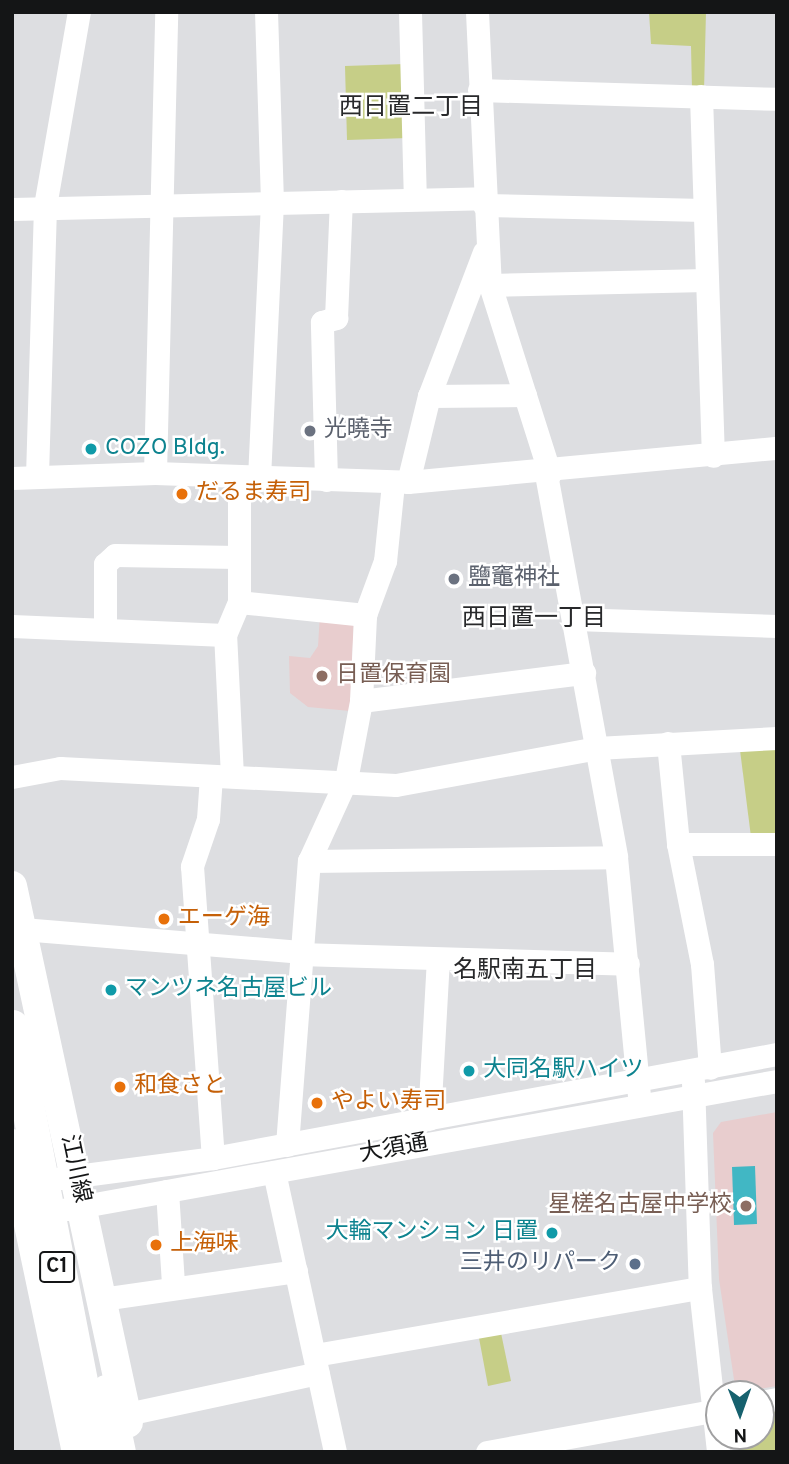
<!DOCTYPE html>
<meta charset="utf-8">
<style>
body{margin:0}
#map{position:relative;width:789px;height:1464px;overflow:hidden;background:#dddee1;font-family:Overpass,"Noto Sans JP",sans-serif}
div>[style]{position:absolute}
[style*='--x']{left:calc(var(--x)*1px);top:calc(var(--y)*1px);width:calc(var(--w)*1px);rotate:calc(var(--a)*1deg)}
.education>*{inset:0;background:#e8cdce}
.green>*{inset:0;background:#c6ce87}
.water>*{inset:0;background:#41b7c4}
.minor>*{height:23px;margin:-11.5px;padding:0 11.5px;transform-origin:11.5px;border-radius:11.5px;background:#fff}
.major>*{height:30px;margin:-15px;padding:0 15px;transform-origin:15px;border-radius:15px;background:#fff}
.highway>*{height:33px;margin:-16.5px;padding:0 16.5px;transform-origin:16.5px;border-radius:16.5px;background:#fff}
.dots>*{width:19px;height:19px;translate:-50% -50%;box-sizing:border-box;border:4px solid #fff;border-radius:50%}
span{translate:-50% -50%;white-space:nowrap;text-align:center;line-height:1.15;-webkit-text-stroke:5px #fff;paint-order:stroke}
.shield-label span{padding:2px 5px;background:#fff;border:2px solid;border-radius:5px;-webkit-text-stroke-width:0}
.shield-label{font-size:21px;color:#141516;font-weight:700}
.worship-label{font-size:23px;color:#5b616d}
.left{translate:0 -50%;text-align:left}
.culture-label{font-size:23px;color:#0d838f}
.right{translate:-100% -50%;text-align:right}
.food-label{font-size:23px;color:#c56008}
.education-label{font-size:23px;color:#785e54}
.street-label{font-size:23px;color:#141516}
.service-label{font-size:23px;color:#4e5e75}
.neighbourhood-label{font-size:24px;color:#28292b}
.frame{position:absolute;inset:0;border:14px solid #141516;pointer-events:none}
.north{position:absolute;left:705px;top:1380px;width:70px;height:70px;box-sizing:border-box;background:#fff;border:2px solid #a1a1a2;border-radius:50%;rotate:179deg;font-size:19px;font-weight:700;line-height:28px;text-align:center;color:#141516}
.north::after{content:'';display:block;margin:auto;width:24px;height:32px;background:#16616e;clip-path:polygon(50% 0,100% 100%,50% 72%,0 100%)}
</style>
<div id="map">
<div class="education">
<div style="clip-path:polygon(320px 614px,354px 617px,350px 711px,308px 707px,290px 693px,289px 656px,310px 658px,318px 646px)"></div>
<div style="clip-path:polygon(777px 1112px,777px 1386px,736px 1393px,719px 1279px,713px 1133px,721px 1122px)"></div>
</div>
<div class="green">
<div style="clip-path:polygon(649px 12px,706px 12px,704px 91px,692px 90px,691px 46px,651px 44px)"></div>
<div style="clip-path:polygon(405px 64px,408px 138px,347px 140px,345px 66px)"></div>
<div style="clip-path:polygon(740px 750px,777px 750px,777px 837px,751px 837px)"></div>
<div style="clip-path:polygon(501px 1333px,511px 1381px,488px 1386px,479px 1338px)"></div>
<div style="clip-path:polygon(777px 1407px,777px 1452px,739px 1452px,737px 1436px,761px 1436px,761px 1410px)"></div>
</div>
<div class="water">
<div style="clip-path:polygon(755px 1166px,757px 1224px,734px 1225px,732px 1167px)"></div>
</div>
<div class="minor">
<div style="--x:410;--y:12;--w:187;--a:88.5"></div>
<div style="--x:477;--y:12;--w:273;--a:87.3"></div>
<div style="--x:490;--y:285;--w:198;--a:72.4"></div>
<div style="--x:479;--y:90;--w:298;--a:1.7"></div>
<div style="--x:701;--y:96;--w:360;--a:88.1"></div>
<div style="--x:484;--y:205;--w:220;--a:1.3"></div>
<div style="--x:12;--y:209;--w:472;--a:-1.3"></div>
<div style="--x:490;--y:285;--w:216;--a:-1.3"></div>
<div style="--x:429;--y:396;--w:96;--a:-0.6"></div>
<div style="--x:155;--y:473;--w:461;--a:-88.6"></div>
<div style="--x:546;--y:474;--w:389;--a:79.6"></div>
<div style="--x:616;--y:857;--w:240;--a:84.5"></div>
<div style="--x:37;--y:476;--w:270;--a:-88.3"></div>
<div style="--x:45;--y:206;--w:197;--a:-80.1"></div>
<div style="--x:12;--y:478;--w:143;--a:-2"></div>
<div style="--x:155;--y:473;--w:253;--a:2"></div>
<div style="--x:408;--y:482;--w:371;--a:-5.3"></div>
<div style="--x:259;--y:478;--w:276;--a:-87.3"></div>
<div style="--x:272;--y:202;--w:190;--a:-91.8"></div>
<div style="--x:326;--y:480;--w:158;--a:-91.5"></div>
<div style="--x:322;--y:322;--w:15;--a:-16"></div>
<div style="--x:336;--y:318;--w:117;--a:-87.6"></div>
<div style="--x:408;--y:482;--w:89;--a:-76.3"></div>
<div style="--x:429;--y:396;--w:154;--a:-69.1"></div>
<div style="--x:239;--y:602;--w:127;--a:5.9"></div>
<div style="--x:575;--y:619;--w:202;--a:2"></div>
<div style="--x:12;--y:626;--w:213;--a:2.4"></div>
<div style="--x:105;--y:627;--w:63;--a:-90"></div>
<div style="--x:105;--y:564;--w:13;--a:-42"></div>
<div style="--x:115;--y:555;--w:123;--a:0.9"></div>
<div style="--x:361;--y:701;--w:225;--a:-7.2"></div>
<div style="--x:668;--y:743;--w:101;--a:84.3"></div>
<div style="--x:678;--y:844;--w:122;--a:78.7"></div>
<div style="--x:702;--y:964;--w:104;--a:85.6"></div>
<div style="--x:211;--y:776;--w:43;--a:94"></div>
<div style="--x:208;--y:819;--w:50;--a:108.8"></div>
<div style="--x:192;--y:866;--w:293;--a:85.9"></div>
<div style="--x:232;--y:776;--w:141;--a:-92.8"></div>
<div style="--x:225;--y:635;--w:36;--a:-67"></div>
<div style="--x:239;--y:602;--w:125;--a:-90"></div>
<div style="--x:12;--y:777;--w:49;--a:-10.6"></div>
<div style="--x:60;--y:768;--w:336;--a:2.9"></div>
<div style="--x:396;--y:785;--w:204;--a:-10.4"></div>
<div style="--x:597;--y:748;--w:180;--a:-3.2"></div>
<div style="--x:678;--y:844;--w:99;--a:0"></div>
<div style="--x:309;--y:861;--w:307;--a:-0.7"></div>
<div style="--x:22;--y:929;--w:279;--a:4.7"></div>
<div style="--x:299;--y:954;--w:329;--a:1.7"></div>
<div style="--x:693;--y:1082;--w:206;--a:88.1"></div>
<div style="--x:700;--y:1288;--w:165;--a:83.7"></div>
<div style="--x:429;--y:1119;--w:160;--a:-86.8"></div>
<div style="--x:287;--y:1145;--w:285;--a:-85.6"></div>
<div style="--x:309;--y:861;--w:89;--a:-65.4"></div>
<div style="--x:346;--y:780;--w:80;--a:-79.2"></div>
<div style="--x:361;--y:701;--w:86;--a:-87.3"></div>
<div style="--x:365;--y:615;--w:58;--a:-69.7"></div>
<div style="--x:385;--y:561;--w:78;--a:-84.1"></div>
<div style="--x:274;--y:1172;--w:287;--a:77.7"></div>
<div style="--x:61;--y:1178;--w:153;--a:-7.5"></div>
<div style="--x:213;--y:1158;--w:574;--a:-10.45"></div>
<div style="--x:167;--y:1191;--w:93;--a:86.3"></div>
<div style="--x:67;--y:1209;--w:721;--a:-10.22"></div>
<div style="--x:102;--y:1299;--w:196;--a:-8.2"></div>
<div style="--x:315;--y:1355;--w:391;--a:-9.9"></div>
<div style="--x:761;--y:1402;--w:16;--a:-11"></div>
<div style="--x:127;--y:1414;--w:195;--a:-12.1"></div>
<div style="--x:487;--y:1452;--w:236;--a:-10.3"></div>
</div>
<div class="major">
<div style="--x:12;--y:886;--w:549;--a:77.81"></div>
<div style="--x:12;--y:1144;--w:315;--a:78.1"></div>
</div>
<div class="highway">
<div style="--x:12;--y:1026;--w:434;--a:79"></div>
<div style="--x:106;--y:1391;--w:62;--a:78"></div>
</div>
<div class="dots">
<div style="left:310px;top:431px;background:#6b7280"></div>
<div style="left:91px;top:449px;background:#0f9aa8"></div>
<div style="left:182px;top:494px;background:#e8710a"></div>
<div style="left:454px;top:579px;background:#6b7280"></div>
<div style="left:322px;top:676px;background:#8d6e63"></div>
<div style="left:164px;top:919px;background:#e8710a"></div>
<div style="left:111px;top:990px;background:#0f9aa8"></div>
<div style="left:469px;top:1071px;background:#0f9aa8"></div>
<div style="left:120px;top:1087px;background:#e8710a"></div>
<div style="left:317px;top:1103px;background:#e8710a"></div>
<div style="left:746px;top:1206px;background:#8d6e63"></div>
<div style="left:552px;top:1233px;background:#0f9aa8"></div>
<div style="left:156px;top:1245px;background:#e8710a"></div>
<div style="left:635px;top:1264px;background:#5c6f8a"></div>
</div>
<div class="shield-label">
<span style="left:57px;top:1267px">C1</span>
</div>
<div class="worship-label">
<span class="left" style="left:324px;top:431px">光曉寺</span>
<span class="left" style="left:468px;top:579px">鹽竈神社</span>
</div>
<div class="culture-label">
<span class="left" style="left:105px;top:449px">COZO Bldg.</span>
<span class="left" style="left:125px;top:990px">マンツネ名古屋ビル</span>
<span class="left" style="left:483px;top:1071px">大同名駅ハイツ</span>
<span class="right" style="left:538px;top:1233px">大輪マンション 日置</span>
</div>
<div class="food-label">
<span class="left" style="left:196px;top:494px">だるま寿司</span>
<span class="left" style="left:178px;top:919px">エーゲ海</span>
<span class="left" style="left:134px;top:1087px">和食さと</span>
<span class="left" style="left:331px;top:1103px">やよい寿司</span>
<span class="left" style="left:170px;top:1245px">上海味</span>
</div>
<div class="education-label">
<span class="left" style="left:336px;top:676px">日置保育園</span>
<span class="right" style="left:732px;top:1206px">星槎名古屋中学校</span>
</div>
<div class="street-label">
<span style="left:394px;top:1150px;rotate:-10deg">大須通</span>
<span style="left:74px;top:1169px;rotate:78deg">江川線</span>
</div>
<div class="service-label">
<span class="right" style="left:621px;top:1264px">三井のリパーク</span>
</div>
<div class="neighbourhood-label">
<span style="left:411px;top:109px">西日置二丁目</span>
<span style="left:534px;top:620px">西日置一丁目</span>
<span style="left:525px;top:972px">名駅南五丁目</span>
</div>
<div class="frame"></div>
<div class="north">N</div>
</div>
